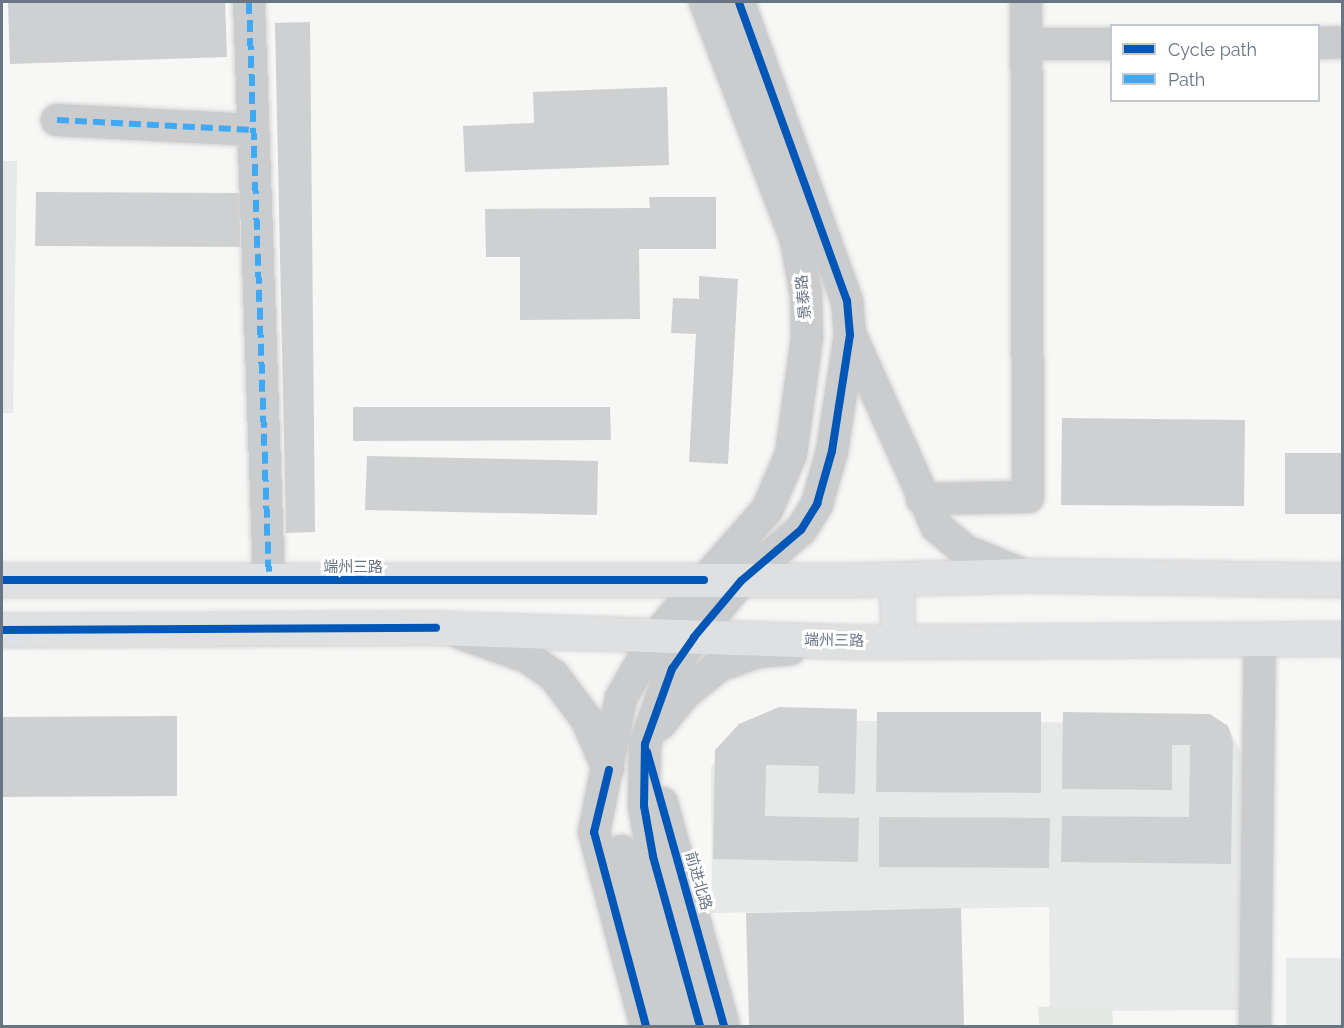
<!DOCTYPE html>
<meta charset="utf-8">
<style>
body{margin:0}
#map{position:relative;width:1344px;height:1028px;overflow:hidden;background:#f7f7f6;font-family:Raleway,"Noto Sans SC",sans-serif}
div>[style]{position:absolute}
[style*='--x']{left:calc(var(--x)*1px);top:calc(var(--y)*1px);width:calc(var(--w)*1px);rotate:calc(var(--a)*1deg)}
.built>*{inset:0;background:#e7e8e8}
.green>*{inset:0;background:#e5e8e4}
.building>*{inset:0;background:#cfd0d1}
.roads{filter:drop-shadow(0 0 2px #d3d3d4) drop-shadow(0 0 2px #d3d3d4)}
.minor>*{height:32px;margin:-16px;padding:0 16px;transform-origin:16px;border-radius:16px;background:#cbcccd}
.major>*{height:33px;margin:-16.5px;padding:0 16.5px;transform-origin:16.5px;border-radius:16.5px;background:#dfe0e1}
.quiet>*{height:6px;margin-top:-3px;transform-origin:0;background:repeating-linear-gradient(90deg,#3fa9f5 0 12px,transparent 0 18px)}
.cycleway>*{height:8px;margin:-4px;padding:0 4px;transform-origin:4px;border-radius:4px;background:#0057b8}
span{translate:-50% -50%;white-space:nowrap;text-align:center;line-height:1.15;-webkit-text-stroke:6px #fff;paint-order:stroke}
.street-label{font-size:15px;color:#697484}
.frame{position:absolute;inset:0;border:3px solid #697484;pointer-events:none}
.legend{position:absolute;left:1110px;top:24px;width:210px;height:78px;box-sizing:border-box;background:#fff;border:2px solid #c3c7ce;margin:0;padding:8px 10px;list-style:none;font-size:18px;color:#697484}
.legend li{display:flex;align-items:center;gap:12px;height:30px}
.legend b{width:30px;border:2px solid #c3c7ce}
</style>
<div id="map">
<div class="built">
<div style="clip-path:polygon(2px 161px,17px 161px,13px 413px,2px 413px)"></div>
<div style="clip-path:polygon(777px 720px,1227px 724px,1241px 753px,1255px 1010px,1050px 1011px,1049px 907px,712px 913px,711px 767px,737px 738px)"></div>
<div style="clip-path:polygon(1286px 958px,1342px 958px,1342px 1026px,1286px 1026px)"></div>
</div>
<div class="green">
<div style="clip-path:polygon(1112px 1005px,1113px 1026px,1039px 1026px,1038px 1007px)"></div>
</div>
<div class="building">
<div style="clip-path:polygon(67px 2px,225px 2px,227px 57px,10px 64px,8px 3px)"></div>
<div style="clip-path:polygon(310px 22px,315px 532px,286px 533px,275px 23px)"></div>
<div style="clip-path:polygon(667px 87px,669px 165px,465px 172px,463px 126px,534px 123px,533px 92px)"></div>
<div style="clip-path:polygon(36px 192px,240px 193px,240px 247px,35px 246px)"></div>
<div style="clip-path:polygon(649px 197px,716px 197px,716px 249px,639px 249px,640px 319px,520px 320px,520px 257px,486px 257px,485px 209px,650px 208px)"></div>
<div style="clip-path:polygon(699px 276px,738px 279px,728px 464px,689px 462px,696px 334px,671px 333px,673px 298px,699px 299px)"></div>
<div style="clip-path:polygon(353px 407px,610px 407px,611px 440px,353px 441px)"></div>
<div style="clip-path:polygon(1062px 418px,1245px 420px,1244px 506px,1061px 505px)"></div>
<div style="clip-path:polygon(1285px 453px,1342px 453px,1342px 514px,1285px 514px)"></div>
<div style="clip-path:polygon(367px 456px,598px 461px,597px 515px,365px 510px)"></div>
<div style="clip-path:polygon(779px 707px,857px 709px,855px 794px,818px 793px,819px 766px,766px 765px,765px 816px,859px 818px,858px 862px,713px 859px,715px 750px,739px 724px)"></div>
<div style="clip-path:polygon(877px 712px,1041px 712px,1041px 793px,876px 792px)"></div>
<div style="clip-path:polygon(1063px 712px,1210px 714px,1228px 726px,1233px 742px,1231px 864px,1061px 862px,1062px 816px,1189px 817px,1190px 745px,1172px 745px,1172px 790px,1062px 789px)"></div>
<div style="clip-path:polygon(177px 716px,177px 796px,2px 797px,2px 717px)"></div>
<div style="clip-path:polygon(879px 817px,1050px 818px,1049px 868px,879px 867px)"></div>
<div style="clip-path:polygon(961px 908px,964px 1025px,749px 1026px,746px 913px)"></div>
</div>
<div class="roads">
<div class="minor">
<div style="--x:249;--y:2;--w:579;--a:88.02"></div>
<div style="--x:1318;--y:43;--w:24;--a:-2"></div>
<div style="--x:1027;--y:44;--w:85;--a:0"></div>
<div style="--x:57;--y:120;--w:196;--a:2.9"></div>
<div style="--x:851;--y:336;--w:209;--a:65.8"></div>
<div style="--x:937;--y:527;--w:38;--a:40"></div>
<div style="--x:966;--y:551;--w:63;--a:22.5"></div>
<div style="--x:922;--y:499;--w:106;--a:-1.1"></div>
<div style="--x:1028;--y:497;--w:495;--a:-90.2"></div>
<div style="--x:462;--y:634;--w:69;--a:19.5"></div>
<div style="--x:527;--y:657;--w:33;--a:35"></div>
<div style="--x:554;--y:676;--w:55;--a:53.1"></div>
<div style="--x:587;--y:720;--w:53;--a:66.8"></div>
<div style="--x:660;--y:724;--w:38;--a:-51"></div>
<div style="--x:684;--y:694;--w:46;--a:-38.9"></div>
<div style="--x:720;--y:665;--w:39;--a:-19"></div>
<div style="--x:757;--y:652;--w:33;--a:-5"></div>
<div style="--x:662;--y:803;--w:231;--a:74.5"></div>
<div style="--x:622;--y:851;--w:181;--a:75"></div>
<div style="--x:646;--y:1026;--w:201;--a:-105"></div>
<div style="--x:594;--y:832;--w:137;--a:-78.6"></div>
<div style="--x:621;--y:698;--w:73;--a:-60.3"></div>
<div style="--x:657;--y:635;--w:167;--a:-48.7"></div>
<div style="--x:767;--y:510;--w:61;--a:-66.8"></div>
<div style="--x:791;--y:454;--w:118;--a:-82.2"></div>
<div style="--x:807;--y:337;--w:42;--a:-91.4"></div>
<div style="--x:806;--y:295;--w:56;--a:-100.3"></div>
<div style="--x:796;--y:240;--w:255;--a:-110.9"></div>
<div style="--x:700;--y:1026;--w:176;--a:-105.5"></div>
<div style="--x:653;--y:856;--w:51;--a:-100.2"></div>
<div style="--x:644;--y:806;--w:62;--a:-89.1"></div>
<div style="--x:645;--y:744;--w:80;--a:-70.2"></div>
<div style="--x:672;--y:669;--w:39;--a:-55"></div>
<div style="--x:694;--y:637;--w:73;--a:-50"></div>
<div style="--x:741;--y:581;--w:79;--a:-40.4"></div>
<div style="--x:801;--y:530;--w:31;--a:-58"></div>
<div style="--x:817;--y:504;--w:55;--a:-74.2"></div>
<div style="--x:832;--y:451;--w:117;--a:-81.2"></div>
<div style="--x:850;--y:335;--w:34;--a:-95"></div>
<div style="--x:847;--y:301;--w:318;--a:-109.9"></div>
<div style="--x:1255;--y:1026;--w:386;--a:-89.3"></div>
</div>
<div class="major">
<div style="--x:896;--y:579;--w:63;--a:88.2"></div>
<div style="--x:2;--y:580;--w:847;--a:0"></div>
<div style="--x:849;--y:580;--w:175;--a:-1.6"></div>
<div style="--x:1024;--y:575;--w:318;--a:0.9"></div>
<div style="--x:2;--y:630;--w:434;--a:-0.3"></div>
<div style="--x:436;--y:628;--w:416;--a:1.9"></div>
<div style="--x:852;--y:642;--w:490;--a:-0.4"></div>
</div>
</div>
<div class="quiet">
<div style="--x:249;--y:2;--w:579;--a:88.02"></div>
<div style="--x:57;--y:120;--w:196;--a:2.9"></div>
</div>
<div class="cycleway">
<div style="--x:2;--y:580;--w:702;--a:0"></div>
<div style="--x:2;--y:630;--w:434;--a:-0.3"></div>
<div style="--x:647;--y:752;--w:285;--a:74.3"></div>
<div style="--x:609;--y:770;--w:64;--a:103.6"></div>
<div style="--x:594;--y:832;--w:201;--a:75"></div>
<div style="--x:700;--y:1026;--w:176;--a:-105.5"></div>
<div style="--x:653;--y:856;--w:51;--a:-100.2"></div>
<div style="--x:644;--y:806;--w:62;--a:-89.1"></div>
<div style="--x:645;--y:744;--w:80;--a:-70.2"></div>
<div style="--x:672;--y:669;--w:39;--a:-55"></div>
<div style="--x:694;--y:637;--w:73;--a:-50"></div>
<div style="--x:741;--y:581;--w:79;--a:-40.4"></div>
<div style="--x:801;--y:530;--w:31;--a:-58"></div>
<div style="--x:817;--y:504;--w:55;--a:-74.2"></div>
<div style="--x:832;--y:451;--w:117;--a:-81.2"></div>
<div style="--x:850;--y:335;--w:34;--a:-95"></div>
<div style="--x:847;--y:301;--w:318;--a:-109.9"></div>
</div>
<div class="street-label">
<span style="left:804px;top:297px;rotate:-95deg">景泰路</span>
<span style="left:353px;top:568px">端州三路</span>
<span style="left:834px;top:641px;rotate:1deg">端州三路</span>
<span style="left:698px;top:881px;rotate:74deg">前进北路</span>
</div>
<div class="frame"></div>
<ul class="legend">
<li><b style="height:8px;background:#0057b8"></b>Cycle path</li>
<li><b style="height:8px;background:#3fa9f5"></b>Path</li>
</ul>
</div>
